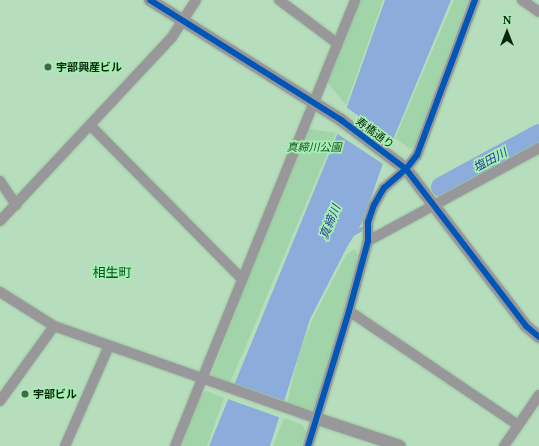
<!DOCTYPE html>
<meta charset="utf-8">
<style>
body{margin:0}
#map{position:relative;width:539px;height:446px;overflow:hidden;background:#b6debc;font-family:"Noto Serif","Noto Sans JP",serif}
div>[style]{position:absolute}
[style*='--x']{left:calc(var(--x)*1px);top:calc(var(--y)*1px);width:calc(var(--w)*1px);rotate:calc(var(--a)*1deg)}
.green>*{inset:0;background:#a1d4a8}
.water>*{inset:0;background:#8cacdb}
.pier>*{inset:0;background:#b6debc}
.stream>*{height:3.5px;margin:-1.75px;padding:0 1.75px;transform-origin:1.75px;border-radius:1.75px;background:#8cacdb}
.river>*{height:20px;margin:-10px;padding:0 10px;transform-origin:10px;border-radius:10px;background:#8cacdb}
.roads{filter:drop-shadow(0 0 1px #9ebda3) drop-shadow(0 0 1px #9ebda3)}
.minor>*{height:10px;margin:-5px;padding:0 5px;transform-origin:5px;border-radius:5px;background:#989799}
.tertiary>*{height:12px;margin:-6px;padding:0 6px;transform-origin:6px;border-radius:6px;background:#989799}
.cycleway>*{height:6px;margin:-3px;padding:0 3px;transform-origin:3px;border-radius:3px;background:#0057b8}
.dots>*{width:11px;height:11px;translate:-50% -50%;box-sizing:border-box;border:2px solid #a6eeb1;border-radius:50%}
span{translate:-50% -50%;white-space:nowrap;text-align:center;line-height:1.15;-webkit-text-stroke:3.5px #a6eeb1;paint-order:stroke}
.poi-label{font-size:11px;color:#09260f;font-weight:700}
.left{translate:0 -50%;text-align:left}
.street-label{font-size:11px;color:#09260f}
.park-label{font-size:11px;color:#185227;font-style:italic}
.water-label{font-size:12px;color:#293f9d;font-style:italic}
.quarter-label{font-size:13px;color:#01521e}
.north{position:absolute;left:487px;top:12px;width:40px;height:40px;-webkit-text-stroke:3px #a6eeb1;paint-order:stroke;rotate:0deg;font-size:11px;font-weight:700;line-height:16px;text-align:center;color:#09260f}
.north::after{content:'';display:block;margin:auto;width:14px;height:18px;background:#09260f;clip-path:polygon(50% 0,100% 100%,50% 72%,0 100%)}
</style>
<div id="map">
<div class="green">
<div style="clip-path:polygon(360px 0,383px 0,346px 105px,327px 82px)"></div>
<div style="clip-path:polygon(454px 0,468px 0,415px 144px,411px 149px,395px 138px)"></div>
<div style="clip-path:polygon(305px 128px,336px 133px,230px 383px,211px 376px)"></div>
<div style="clip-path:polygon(355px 249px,358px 256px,317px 407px,309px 412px,287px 403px,299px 353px,312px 320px,346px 255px)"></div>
<div style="clip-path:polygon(207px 391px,224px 398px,207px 446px,181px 446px,202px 392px)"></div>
<div style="clip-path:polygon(284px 418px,303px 425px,306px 432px,301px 446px,273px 446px)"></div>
</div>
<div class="water">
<div style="clip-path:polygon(385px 0,451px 0,382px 166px,363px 221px,347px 247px,310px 319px,270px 446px,209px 446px,337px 135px)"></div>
</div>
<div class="pier">
<div style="clip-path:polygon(346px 107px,394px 141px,383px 164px,336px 133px)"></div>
<div style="clip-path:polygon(231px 384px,287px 402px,281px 418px,225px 398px)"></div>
</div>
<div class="stream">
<div style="--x:353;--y:234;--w:10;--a:-29"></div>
</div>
<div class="river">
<div style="--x:441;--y:187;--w:111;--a:-28.4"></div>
</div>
<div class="roads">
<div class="minor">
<div style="--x:279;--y:0;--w:72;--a:36.6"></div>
<div style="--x:522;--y:0;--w:21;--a:35"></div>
<div style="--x:90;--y:125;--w:216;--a:45.4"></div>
<div style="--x:0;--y:181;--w:29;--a:56"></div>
<div style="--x:0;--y:221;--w:252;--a:-46.9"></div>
<div style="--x:172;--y:37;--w:44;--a:-57"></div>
<div style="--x:368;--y:241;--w:195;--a:-28.5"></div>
<div style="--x:0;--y:292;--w:64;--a:32.2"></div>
<div style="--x:54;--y:326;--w:280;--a:19.4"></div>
<div style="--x:349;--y:311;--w:204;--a:34"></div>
<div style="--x:0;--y:401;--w:92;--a:-54.2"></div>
<div style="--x:65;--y:446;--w:109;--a:-66.3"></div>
<div style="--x:175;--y:446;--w:481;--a:-68"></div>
<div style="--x:308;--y:446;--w:141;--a:-73.1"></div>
<div style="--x:349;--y:311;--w:73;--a:-74.8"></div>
<div style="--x:368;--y:241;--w:19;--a:-90"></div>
<div style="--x:368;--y:222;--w:18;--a:-71"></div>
<div style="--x:374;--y:205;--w:20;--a:-60"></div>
<div style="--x:384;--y:188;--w:29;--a:-41"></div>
<div style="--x:406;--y:169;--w:18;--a:-52"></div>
<div style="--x:417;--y:155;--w:165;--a:-69.5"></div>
<div style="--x:504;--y:446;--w:62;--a:-55.5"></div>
</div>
<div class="tertiary">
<div style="--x:150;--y:0;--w:226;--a:32.1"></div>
<div style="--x:341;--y:120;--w:81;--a:37"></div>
<div style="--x:406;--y:169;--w:198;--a:52.6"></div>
<div style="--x:526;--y:326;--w:17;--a:40"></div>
<div style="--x:318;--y:419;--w:86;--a:18.2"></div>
</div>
</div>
<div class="cycleway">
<div style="--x:150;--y:0;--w:226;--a:32.1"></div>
<div style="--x:341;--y:120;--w:81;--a:37"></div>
<div style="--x:406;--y:169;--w:198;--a:52.6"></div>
<div style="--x:526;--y:326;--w:17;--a:40"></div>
<div style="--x:308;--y:446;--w:141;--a:-73.1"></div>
<div style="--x:349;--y:311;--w:73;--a:-74.8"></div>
<div style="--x:368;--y:241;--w:19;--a:-90"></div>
<div style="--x:368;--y:222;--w:18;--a:-71"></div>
<div style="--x:374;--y:205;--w:20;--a:-60"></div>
<div style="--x:384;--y:188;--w:29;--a:-41"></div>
<div style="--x:406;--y:169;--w:18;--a:-52"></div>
<div style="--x:417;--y:155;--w:165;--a:-69.5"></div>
</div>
<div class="dots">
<div style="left:48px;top:67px;background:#46664c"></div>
<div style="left:25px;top:394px;background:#46664c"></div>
</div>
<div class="poi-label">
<span class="left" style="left:56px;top:67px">宇部興産ビル</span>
<span class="left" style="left:33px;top:394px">宇部ビル</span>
</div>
<div class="street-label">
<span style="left:375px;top:133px;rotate:36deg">寿橋通り</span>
</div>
<div class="park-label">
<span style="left:314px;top:147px">真締川公園</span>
</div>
<div class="water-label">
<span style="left:490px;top:160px;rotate:-28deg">塩田川</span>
<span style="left:330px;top:222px;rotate:-68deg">真締川</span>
</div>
<div class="quarter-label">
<span style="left:112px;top:272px">相生町</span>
</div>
<div class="north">N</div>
</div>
